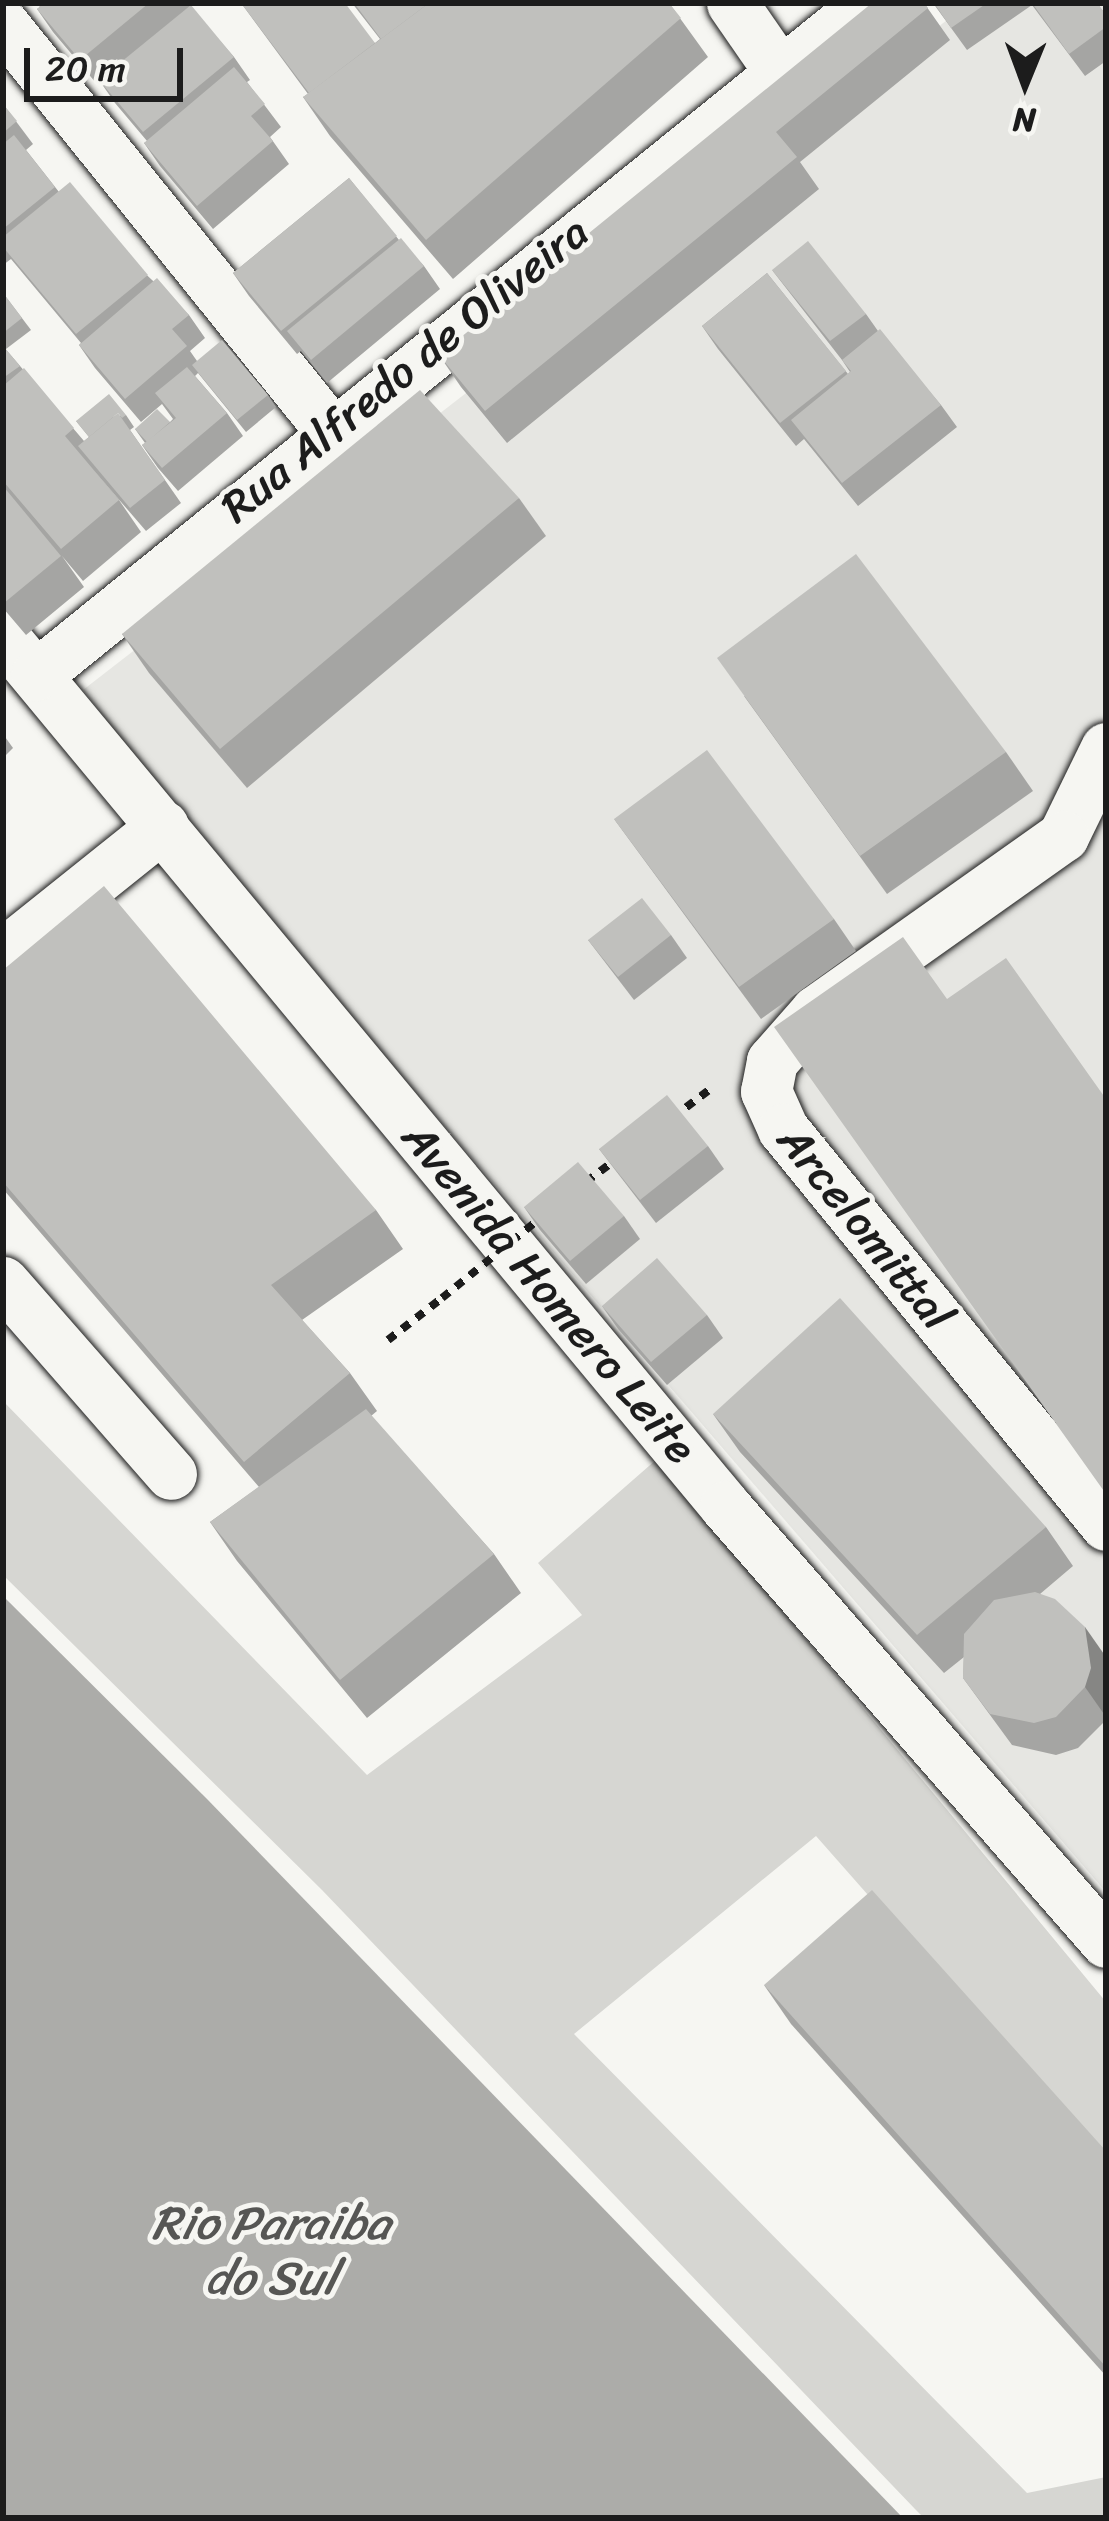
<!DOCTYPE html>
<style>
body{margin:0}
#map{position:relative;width:1109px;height:2521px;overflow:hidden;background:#f6f6f2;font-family:Sriracha,sans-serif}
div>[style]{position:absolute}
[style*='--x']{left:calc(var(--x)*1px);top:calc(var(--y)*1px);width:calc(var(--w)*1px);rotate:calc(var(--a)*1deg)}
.built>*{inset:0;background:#e6e6e2}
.green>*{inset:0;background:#d6d6d2}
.water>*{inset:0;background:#acaca9}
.path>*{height:8px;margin-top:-4px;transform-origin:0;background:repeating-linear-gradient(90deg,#1c1c1c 0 9px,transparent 0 18px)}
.roads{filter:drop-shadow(0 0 3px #1c1c1c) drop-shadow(0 0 3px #1c1c1c)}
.minor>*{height:51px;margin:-25.5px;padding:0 25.5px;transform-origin:25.5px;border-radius:25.5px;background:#f6f6f2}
.path-bridge>*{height:8px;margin-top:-4px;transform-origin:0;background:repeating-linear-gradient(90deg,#1c1c1c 0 9px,transparent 0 18px)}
.wall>*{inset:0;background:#a5a5a3}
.shaded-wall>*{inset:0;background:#868684}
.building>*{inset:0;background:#c0c0bd}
span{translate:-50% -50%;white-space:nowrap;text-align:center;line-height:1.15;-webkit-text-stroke:10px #f6f6f2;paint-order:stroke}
.street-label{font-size:45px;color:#1c1c1c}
.water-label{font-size:48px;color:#565654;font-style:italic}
.frame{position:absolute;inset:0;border:6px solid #1c1c1c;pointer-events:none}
.north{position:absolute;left:965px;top:24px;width:120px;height:120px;-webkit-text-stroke:9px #f6f6f2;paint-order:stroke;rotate:181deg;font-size:33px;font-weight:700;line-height:48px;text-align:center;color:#1c1c1c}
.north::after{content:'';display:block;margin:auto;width:42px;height:54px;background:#1c1c1c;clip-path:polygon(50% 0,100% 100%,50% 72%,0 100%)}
.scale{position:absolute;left:24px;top:48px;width:159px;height:54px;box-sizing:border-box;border:6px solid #1c1c1c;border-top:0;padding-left:15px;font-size:36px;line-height:42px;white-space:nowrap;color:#1c1c1c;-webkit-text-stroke:9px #f6f6f2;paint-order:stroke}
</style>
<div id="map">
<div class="built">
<div style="clip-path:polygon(969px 3px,1106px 3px,1106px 1892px,240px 889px,83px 690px)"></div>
</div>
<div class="green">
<div style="clip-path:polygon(3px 1401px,367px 1775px,582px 1615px,538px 1563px,657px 1459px,1106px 2002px,1106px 2165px,816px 1836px,574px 2034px,1027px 2493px,1106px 2477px,1106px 2518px,924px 2518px,915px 2509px,322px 1890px,3px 1575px)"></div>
</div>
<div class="water">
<div style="clip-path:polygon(3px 1596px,207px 1799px,903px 2518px,3px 2518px)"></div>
</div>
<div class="path">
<div style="--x:672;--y:1118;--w:51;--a:-37.1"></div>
<div style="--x:586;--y:1182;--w:39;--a:-37"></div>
<div style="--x:388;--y:1340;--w:68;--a:-37.9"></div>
</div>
<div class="roads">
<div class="minor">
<div style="--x:732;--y:3;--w:79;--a:55.3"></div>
<div style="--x:3;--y:24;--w:521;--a:51.15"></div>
<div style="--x:3;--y:636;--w:1131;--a:50.31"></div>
<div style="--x:725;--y:1506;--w:579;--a:48.85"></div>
<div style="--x:36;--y:675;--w:1069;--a:-38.96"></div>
<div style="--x:1106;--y:748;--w:98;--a:116"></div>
<div style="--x:1063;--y:836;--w:303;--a:144.7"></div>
<div style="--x:816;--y:1011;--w:67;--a:131.3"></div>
<div style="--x:772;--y:1061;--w:31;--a:101"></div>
<div style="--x:766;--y:1091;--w:42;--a:65.9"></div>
<div style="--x:783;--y:1129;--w:511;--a:50.8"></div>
<div style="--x:3;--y:954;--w:205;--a:-38.7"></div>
<div style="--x:3;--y:1282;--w:255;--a:48.8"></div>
</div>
</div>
<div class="path-bridge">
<div style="--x:442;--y:1298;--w:130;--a:-39.1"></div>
</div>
<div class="wall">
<div style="clip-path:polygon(37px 3px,187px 3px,234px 57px,250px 80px,247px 82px,281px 127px,270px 137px,289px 164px,213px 229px,160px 166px,144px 143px,147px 141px,115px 103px,99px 80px,96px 83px,53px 32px,37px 9px,40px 7px)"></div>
<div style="clip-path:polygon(241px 3px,375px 43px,380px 39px,352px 3px,669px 3px,708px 57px,453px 279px,330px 136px,303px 97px,308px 94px)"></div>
<div style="clip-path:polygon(924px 3px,950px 40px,800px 162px,819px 189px,507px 443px,461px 387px,439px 355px)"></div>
<div style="clip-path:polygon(933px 3px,1097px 3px,1106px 15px,1106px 61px,1085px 76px,1032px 5px,967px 50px)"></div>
<div style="clip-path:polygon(3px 104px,33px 144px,26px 150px,59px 192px,189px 315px,205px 338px,190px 351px,197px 361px,268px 395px,276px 407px,246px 432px,198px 373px,195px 376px,227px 413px,243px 436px,178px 491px,158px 468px,142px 445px,145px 443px,135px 429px,170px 422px,173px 419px,162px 404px,141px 422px,95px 368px,79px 345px,81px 343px,11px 259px,3px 265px)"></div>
<div style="clip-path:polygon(349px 178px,399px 240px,424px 266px,440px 289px,327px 383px,301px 351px,297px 354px,249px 296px,233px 273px)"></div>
<div style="clip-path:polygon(772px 270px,866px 314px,878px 331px,941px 405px,957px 427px,858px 506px,804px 439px,796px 446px,718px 349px,702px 326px,767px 273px,848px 374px,850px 372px,842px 360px)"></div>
<div style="clip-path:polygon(3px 293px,31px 330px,6px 349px,3px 344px)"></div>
<div style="clip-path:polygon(3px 346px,84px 441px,89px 437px,76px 421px,126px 415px,134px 427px,130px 430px,181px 503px,146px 531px,90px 466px,119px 500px,141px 532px,83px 581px,62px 556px,84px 587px,26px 635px,3px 608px)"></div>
<div style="clip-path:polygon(519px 498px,546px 536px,247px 788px,149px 673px,122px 634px)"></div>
<div style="clip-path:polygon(744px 696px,1006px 752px,1033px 791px,887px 894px)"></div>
<div style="clip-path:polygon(3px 734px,13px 748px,3px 758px)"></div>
<div style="clip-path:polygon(614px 819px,834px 919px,856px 951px,761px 1019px)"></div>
<div style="clip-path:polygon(671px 935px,687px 958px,634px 1000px,588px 940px)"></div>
<div style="clip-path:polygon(3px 970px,376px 1210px,403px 1249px,302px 1320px,350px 1373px,377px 1411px,371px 1416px,494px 1554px,521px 1593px,367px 1718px,237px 1561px,210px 1522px,259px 1487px,3px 1189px)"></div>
<div style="clip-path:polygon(708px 1146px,724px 1169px,656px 1223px,599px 1149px)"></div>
<div style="clip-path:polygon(524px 1207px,624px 1216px,640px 1239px,586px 1284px,540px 1230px)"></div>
<div style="clip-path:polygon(602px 1306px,707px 1315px,723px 1338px,667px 1385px,618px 1329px)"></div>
<div style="clip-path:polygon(713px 1414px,1046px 1527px,1073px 1566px,1040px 1594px,1106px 1657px,1106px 1720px,1078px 1748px,1056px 1755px,1012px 1745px,963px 1678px,964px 1657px,944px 1673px,740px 1452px)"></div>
<div style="clip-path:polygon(764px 1985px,1106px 2151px,1106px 2376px,791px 2024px)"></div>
</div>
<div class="shaded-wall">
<div style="clip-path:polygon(1085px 1627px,1106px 1657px,1106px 1717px,1085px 1687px)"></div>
</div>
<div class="building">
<div style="clip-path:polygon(44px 3px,149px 3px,80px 60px,37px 9px)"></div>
<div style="clip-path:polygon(241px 3px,345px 3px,375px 43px,309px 93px)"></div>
<div style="clip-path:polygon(354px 3px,429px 3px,381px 39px)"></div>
<div style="clip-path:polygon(429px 3px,669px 3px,681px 18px,426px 240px,303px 97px)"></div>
<div style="clip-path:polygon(872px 3px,924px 3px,928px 8px,776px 132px,797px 157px,485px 411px,439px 355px)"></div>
<div style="clip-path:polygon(934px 3px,987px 3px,951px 28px)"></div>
<div style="clip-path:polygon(1032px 3px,1097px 3px,1106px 15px,1106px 27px,1069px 54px)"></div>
<div style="clip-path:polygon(191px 5px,234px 57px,143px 132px,99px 80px)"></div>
<div style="clip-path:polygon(234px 67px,265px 104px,251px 116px,273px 141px,197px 206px,144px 143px)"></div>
<div style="clip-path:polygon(3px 104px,17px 121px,3px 133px)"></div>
<div style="clip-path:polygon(14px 135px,55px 187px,3px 229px,3px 144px)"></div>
<div style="clip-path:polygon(349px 178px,397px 236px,281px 331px,233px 273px)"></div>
<div style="clip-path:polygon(70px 182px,148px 275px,76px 334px,3px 247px,3px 237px)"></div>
<div style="clip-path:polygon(401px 238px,424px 266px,311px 360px,287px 331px)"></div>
<div style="clip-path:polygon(808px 241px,866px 314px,830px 341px,772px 270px)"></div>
<div style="clip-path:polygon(767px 273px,846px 371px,780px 423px,702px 326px)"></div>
<div style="clip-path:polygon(157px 278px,189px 315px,172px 329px,187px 346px,125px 399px,79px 345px)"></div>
<div style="clip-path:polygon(3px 293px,22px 318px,3px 333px)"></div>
<div style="clip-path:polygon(880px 329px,941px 405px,842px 483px,791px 420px,851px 371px,842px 360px)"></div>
<div style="clip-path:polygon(222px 340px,268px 395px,237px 420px,192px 365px)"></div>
<div style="clip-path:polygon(3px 346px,20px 366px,3px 378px)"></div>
<div style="clip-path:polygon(187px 367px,227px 413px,162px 468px,142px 445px,176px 418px,155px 393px)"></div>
<div style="clip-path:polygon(24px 368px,74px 428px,65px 436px,119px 500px,61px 549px,3px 481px,3px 386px)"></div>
<div style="clip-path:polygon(420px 390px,519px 498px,220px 749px,122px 634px)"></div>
<div style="clip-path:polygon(109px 394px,126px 415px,122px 418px,118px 413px,89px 437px,76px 421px)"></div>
<div style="clip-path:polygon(157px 409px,170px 422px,147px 442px,135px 429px)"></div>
<div style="clip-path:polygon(118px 413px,165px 480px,130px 508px,78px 446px)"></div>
<div style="clip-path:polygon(3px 486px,61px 556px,4px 603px,3px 602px)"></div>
<div style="clip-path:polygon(856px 554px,1006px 752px,860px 856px,717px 658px)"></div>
<div style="clip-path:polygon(707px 750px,834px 919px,739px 987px,614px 819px)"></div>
<div style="clip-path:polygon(104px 886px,376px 1210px,271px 1285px,350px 1373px,244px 1462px,3px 1182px,3px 970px)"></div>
<div style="clip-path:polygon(642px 898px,671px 935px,618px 977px,588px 940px)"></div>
<div style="clip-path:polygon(903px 937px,947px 999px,1006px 958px,1106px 1099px,1106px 1494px,774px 1027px)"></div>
<div style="clip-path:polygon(667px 1095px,708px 1146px,640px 1200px,599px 1149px)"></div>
<div style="clip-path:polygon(578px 1162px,624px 1216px,570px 1261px,524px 1207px)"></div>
<div style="clip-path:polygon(657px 1258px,707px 1315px,651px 1362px,602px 1306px)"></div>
<div style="clip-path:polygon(840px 1298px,1046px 1527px,917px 1635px,713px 1414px)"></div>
<div style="clip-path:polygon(366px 1409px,494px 1554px,340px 1680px,210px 1522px)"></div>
<div style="clip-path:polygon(1035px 1592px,1055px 1599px,1085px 1627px,1091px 1668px,1085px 1687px,1056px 1717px,1034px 1723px,990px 1714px,963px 1678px,964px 1634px,994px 1600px)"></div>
<div style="clip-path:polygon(872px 1890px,1106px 2151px,1106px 2367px,764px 1985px)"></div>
</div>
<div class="street-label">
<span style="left:405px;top:370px;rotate:-39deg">Rua Alfredo de Oliveira</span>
<span style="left:865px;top:1228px;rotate:51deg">Arcelomittal</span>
<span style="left:549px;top:1293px;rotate:50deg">Avenida Homero Leite</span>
</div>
<div class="water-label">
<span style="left:271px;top:2250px">Rio Paraiba<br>do Sul</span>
</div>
<div class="frame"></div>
<div class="north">N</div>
<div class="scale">20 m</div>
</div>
